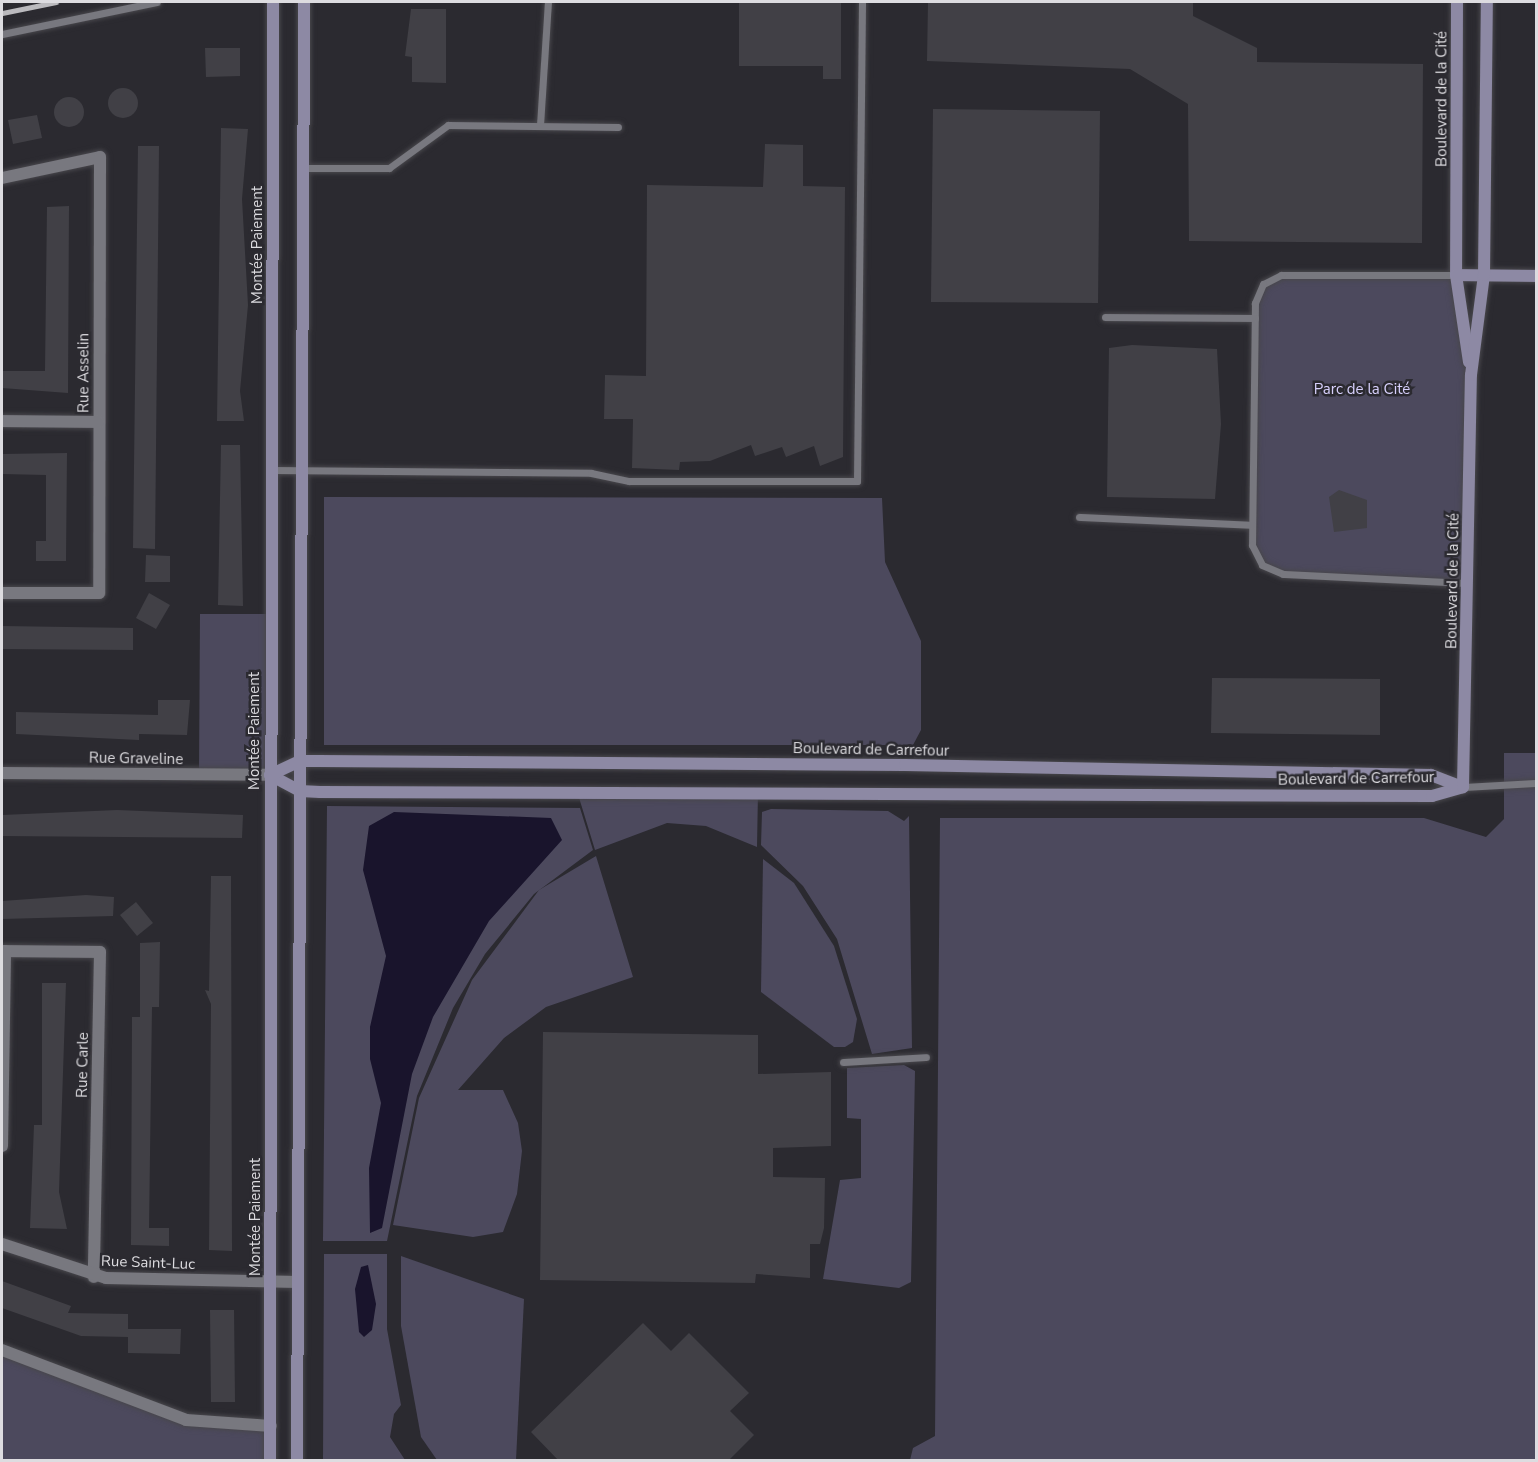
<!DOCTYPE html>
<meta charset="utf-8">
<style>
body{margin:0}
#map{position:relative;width:1538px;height:1462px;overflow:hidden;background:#2b2a30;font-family:"Nunito Sans",sans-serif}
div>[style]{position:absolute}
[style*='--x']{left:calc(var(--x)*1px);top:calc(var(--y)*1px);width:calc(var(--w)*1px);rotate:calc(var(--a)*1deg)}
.green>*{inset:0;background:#4c495d}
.water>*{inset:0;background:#19142c}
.building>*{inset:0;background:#414046}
.round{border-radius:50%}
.roads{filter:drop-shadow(0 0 2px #48474c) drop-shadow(0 0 2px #48474c)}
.lane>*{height:7px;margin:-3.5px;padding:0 3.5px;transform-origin:3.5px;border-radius:3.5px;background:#78787f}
.street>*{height:12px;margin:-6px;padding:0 6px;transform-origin:6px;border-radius:6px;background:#78787f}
.secondary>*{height:12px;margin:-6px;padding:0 6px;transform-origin:6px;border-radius:6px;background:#8d89a4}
.rail>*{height:4.5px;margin:-2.25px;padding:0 2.25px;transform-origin:2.25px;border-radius:2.25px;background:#bbbabe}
span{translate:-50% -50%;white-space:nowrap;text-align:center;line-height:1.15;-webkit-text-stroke:5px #2b2a30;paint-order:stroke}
.street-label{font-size:15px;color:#dddce0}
.park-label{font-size:15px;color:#d7d0fc}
.frame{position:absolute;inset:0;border:3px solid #dddce0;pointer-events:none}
</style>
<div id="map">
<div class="green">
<div style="clip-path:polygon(1456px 275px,1471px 375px,1468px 583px,1283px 574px,1262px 565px,1252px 545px,1255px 303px,1271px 278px)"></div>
<div style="clip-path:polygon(324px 497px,882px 498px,885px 562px,921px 641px,921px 730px,913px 745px,324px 745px)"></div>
<div style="clip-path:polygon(200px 614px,271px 614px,270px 775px,199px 775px)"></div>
<div style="clip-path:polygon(1504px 753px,1536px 753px,1536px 1460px,910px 1460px,913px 1448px,935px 1436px,940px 818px,1424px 818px,1486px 837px,1504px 819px)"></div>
<div style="clip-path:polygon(577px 791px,758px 792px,757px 847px,706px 826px,667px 823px,595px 850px)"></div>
<div style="clip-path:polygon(327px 806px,580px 808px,593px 850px,534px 894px,485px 954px,453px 1008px,417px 1096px,387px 1241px,323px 1241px)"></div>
<div style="clip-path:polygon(771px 809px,888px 811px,904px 821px,909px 816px,912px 1048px,872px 1054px,837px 939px,803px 886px,761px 845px,762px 812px)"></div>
<div style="clip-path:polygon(596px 856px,633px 977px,546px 1007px,504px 1038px,458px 1090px,503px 1090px,518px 1123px,522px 1151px,517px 1194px,503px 1232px,473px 1237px,393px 1225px,419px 1098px,472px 980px,539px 890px)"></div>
<div style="clip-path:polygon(763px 859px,794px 883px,834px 946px,857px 1019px,853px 1042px,845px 1047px,834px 1047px,761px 992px)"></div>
<div style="clip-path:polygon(904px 1065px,915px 1071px,911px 1282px,899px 1288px,823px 1279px,840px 1180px,861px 1178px,861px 1119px,847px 1118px,847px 1068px)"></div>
<div style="clip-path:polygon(324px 1254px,387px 1254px,387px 1329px,401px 1405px,394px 1414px,390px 1437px,405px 1460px,323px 1460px)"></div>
<div style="clip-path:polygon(401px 1256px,524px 1299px,516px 1460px,437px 1460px,421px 1437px,401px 1326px)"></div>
<div style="clip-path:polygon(2px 1350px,166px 1415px,271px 1426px,270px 1460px,2px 1460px)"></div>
</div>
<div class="water">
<div style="clip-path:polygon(394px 812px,551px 818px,562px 840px,489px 921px,433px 1017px,412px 1074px,382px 1228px,370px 1233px,369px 1168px,381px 1103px,370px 1059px,370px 1027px,386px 956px,363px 870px,369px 826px)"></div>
<div style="clip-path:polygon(368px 1265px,376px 1304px,372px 1330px,364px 1337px,359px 1332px,355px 1289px,361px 1267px)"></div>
</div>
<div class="building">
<div style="clip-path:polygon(739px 2px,841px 2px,841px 79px,823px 79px,823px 66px,739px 66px)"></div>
<div style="clip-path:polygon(928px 2px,1193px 2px,1193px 16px,1257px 48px,1257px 62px,1423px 64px,1422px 243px,1189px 241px,1188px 104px,1130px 69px,927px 61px)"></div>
<div style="clip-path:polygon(411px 9px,446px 9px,446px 83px,412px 82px,412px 57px,405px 56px)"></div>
<div style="clip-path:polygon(205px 48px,240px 48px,240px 76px,206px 77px)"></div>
<div class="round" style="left:108px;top:88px;width:30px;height:30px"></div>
<div class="round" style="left:54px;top:97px;width:30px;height:30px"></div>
<div style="clip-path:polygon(933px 109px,1100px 111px,1098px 303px,931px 302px)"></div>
<div style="clip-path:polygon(37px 115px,42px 138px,13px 144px,8px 120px)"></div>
<div style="clip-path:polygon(221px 128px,248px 129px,242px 199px,248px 305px,240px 391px,244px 421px,217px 421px)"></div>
<div style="clip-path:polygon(765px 144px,803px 145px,803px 186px,845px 187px,843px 457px,820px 466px,814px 446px,786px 457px,782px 447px,755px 456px,751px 445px,710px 461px,680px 462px,679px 470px,632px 468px,633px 419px,604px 419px,605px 375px,646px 376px,647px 185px,763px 187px)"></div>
<div style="clip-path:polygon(138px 146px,159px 146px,155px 549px,133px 548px)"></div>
<div style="clip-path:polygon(69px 206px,68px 393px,2px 388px,2px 371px,45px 371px,47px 207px)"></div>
<div style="clip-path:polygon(1132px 345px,1217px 349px,1221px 424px,1215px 499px,1107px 497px,1109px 348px)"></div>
<div style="clip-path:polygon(221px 445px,240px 445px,243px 606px,218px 605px)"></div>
<div style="clip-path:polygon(67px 453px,66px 561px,36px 561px,36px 541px,46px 541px,46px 475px,2px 474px,2px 454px)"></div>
<div style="clip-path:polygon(1339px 490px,1367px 500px,1367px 528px,1334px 532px,1329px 497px)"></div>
<div style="clip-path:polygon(146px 555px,170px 556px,170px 582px,145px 582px)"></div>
<div style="clip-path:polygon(149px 593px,170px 605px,156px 629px,136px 618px)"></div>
<div style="clip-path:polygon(2px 626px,133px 628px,133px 650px,2px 649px)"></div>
<div style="clip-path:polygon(1212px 678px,1380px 679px,1380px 735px,1211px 733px)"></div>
<div style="clip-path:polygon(158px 700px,190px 700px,187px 735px,139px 734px,139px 740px,16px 734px,16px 712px,158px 715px)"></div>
<div style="clip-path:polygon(117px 810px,243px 815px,242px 838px,2px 836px,2px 815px)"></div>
<div style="clip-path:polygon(211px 876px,231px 876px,232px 1251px,209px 1250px,211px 1004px,205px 990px,209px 991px)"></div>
<div style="clip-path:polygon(86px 895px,114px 897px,113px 916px,2px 919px,2px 901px)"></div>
<div style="clip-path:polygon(136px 902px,153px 923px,137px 936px,120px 915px)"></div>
<div style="clip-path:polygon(160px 942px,159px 1007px,152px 1007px,149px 1228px,169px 1228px,169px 1246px,131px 1245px,132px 1017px,140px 1017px,140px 943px)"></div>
<div style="clip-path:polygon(42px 983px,66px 983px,59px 1192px,67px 1229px,30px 1228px,34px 1125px,42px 1125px)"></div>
<div style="clip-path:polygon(543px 1032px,758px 1035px,758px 1074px,831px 1072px,831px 1146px,773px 1148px,773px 1177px,825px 1178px,824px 1228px,820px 1244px,810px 1244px,810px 1278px,756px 1274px,755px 1283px,540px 1280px)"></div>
<div style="clip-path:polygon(2px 1281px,71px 1306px,68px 1313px,128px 1314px,128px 1329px,181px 1329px,180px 1354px,128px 1353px,128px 1337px,81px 1336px,2px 1308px)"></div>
<div style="clip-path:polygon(210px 1310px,234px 1310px,235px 1402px,211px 1402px)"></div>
<div style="clip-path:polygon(643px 1323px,671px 1351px,689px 1333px,749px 1393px,730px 1411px,754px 1435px,728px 1461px,559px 1461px,531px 1432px)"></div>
</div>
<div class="roads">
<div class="lane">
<div style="--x:2;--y:34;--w:158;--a:-11.7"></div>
<div style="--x:540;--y:125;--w:123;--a:-86.3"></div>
<div style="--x:304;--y:168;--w:85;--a:0"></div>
<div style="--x:389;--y:168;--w:73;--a:-36.1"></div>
<div style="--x:448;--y:125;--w:170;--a:0.7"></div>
<div style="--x:1456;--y:275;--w:175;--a:180"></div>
<div style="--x:1281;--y:275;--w:20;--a:153"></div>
<div style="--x:1263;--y:284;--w:21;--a:113"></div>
<div style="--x:1255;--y:303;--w:242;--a:90.7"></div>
<div style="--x:1252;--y:545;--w:22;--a:63"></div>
<div style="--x:1262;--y:565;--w:23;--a:23"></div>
<div style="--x:1283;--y:574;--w:185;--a:2.8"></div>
<div style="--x:1105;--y:317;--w:150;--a:0.4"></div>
<div style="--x:272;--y:470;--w:319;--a:0.5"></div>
<div style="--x:591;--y:473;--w:39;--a:12"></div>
<div style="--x:629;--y:481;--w:228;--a:0"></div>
<div style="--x:857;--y:481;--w:479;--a:-89.4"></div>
<div style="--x:1079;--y:517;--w:173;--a:2.6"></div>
<div style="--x:1463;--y:787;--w:73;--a:-3.1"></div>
<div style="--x:843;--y:1062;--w:83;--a:-3.4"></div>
</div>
<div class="street">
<div style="--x:2;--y:178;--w:100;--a:-12.1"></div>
<div style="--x:100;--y:157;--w:436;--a:90.1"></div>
<div style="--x:99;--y:593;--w:97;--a:180"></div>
<div style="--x:2;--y:421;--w:96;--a:0.6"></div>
<div style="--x:2;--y:773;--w:268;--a:0.4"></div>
<div style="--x:2;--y:951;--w:98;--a:0.6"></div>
<div style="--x:100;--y:952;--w:325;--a:91.1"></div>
<div style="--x:2;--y:1146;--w:195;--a:-89.1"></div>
<div style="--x:2;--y:1244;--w:109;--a:18.1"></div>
<div style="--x:106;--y:1278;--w:192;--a:1.2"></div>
<div style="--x:2;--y:1350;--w:197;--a:20.8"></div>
<div style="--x:186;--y:1420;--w:85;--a:4"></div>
</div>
<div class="secondary">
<div style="--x:1457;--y:2;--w:273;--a:90.2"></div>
<div style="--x:1456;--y:275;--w:88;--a:81.5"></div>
<div style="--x:1456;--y:275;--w:80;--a:0.7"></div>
<div style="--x:270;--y:775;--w:34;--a:28"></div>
<div style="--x:300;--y:791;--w:20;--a:3"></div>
<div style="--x:320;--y:792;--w:1112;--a:0.21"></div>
<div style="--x:1432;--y:796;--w:32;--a:-16"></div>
<div style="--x:270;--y:775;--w:33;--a:-25"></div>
<div style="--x:300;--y:761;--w:19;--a:0"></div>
<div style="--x:319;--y:761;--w:586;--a:0.39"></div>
<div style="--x:905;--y:765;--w:526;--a:1.09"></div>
<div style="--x:1431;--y:775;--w:34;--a:21"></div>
<div style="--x:1463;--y:787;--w:412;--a:-88.9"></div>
<div style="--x:1471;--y:375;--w:101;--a:-82.6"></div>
<div style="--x:1484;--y:275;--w:273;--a:-89.4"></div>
<div style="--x:270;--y:1460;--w:1458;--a:-89.88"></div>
<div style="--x:297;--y:1460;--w:1458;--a:-89.72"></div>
</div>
</div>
<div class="rail">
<div style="--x:2;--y:13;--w:55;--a:-11.5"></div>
</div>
<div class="street-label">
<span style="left:1442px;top:99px;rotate:-90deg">Boulevard de la Cité</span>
<span style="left:258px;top:245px;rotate:-90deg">Montée Paiement</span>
<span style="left:84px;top:373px;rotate:-90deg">Rue Asselin</span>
<span style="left:1453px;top:581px;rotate:-89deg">Boulevard de la Cité</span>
<span style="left:255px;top:731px;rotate:-90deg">Montée Paiement</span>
<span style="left:871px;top:750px;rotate:1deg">Boulevard de Carrefour</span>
<span style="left:136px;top:759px;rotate:1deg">Rue Graveline</span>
<span style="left:1356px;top:779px;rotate:-1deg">Boulevard de Carrefour</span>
<span style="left:83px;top:1065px;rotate:-89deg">Rue Carle</span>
<span style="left:256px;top:1217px;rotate:-90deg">Montée Paiement</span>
<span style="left:148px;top:1263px;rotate:2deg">Rue Saint-Luc</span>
</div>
<div class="park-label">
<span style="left:1362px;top:390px">Parc de la Cité</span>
</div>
<div class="frame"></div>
</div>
